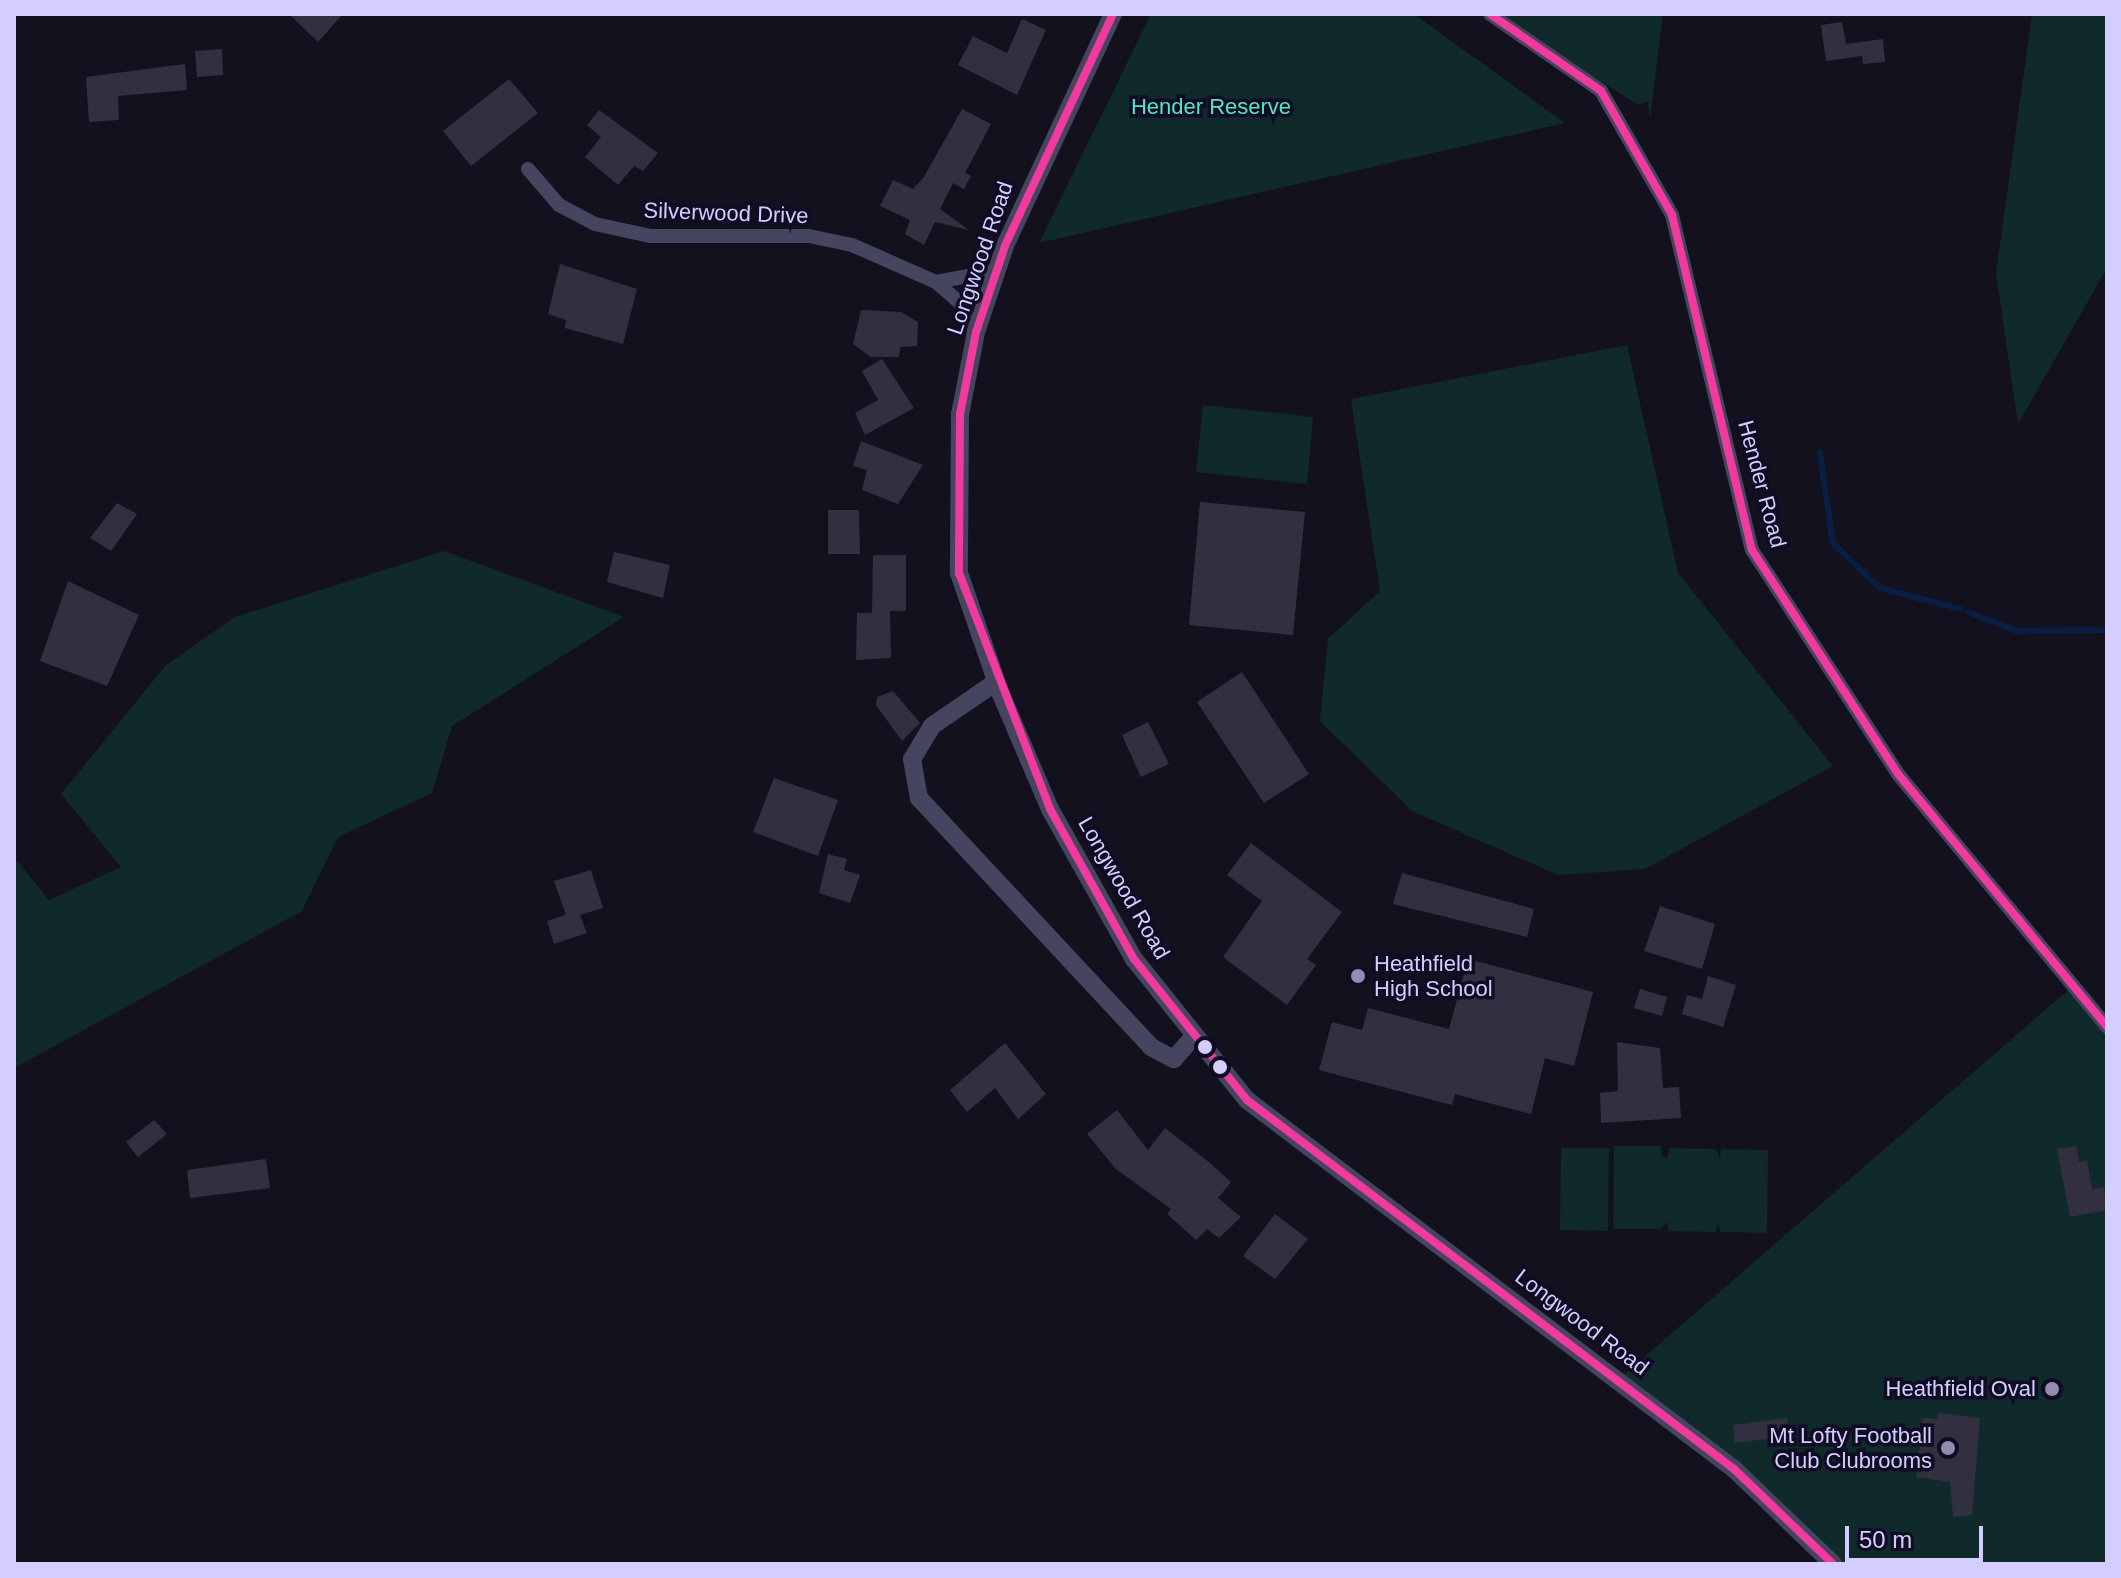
<!DOCTYPE html>
<style>
body{margin:0}
#map{position:relative;width:2121px;height:1578px;overflow:hidden;background:#14111e;font-family:Helvetica,sans-serif}
div>[style]{position:absolute}
[style*='--x']{left:calc(var(--x)*1px);top:calc(var(--y)*1px);width:calc(var(--w)*1px);rotate:calc(var(--a)*1deg)}
.green>*{inset:0;background:#10292a}
.stream>*{height:6px;margin:-3px;padding:0 3px;transform-origin:3px;border-radius:3px;background:#091e42}
.building>*{inset:0;background:#322f40}
.minor>*{height:14px;margin:-7px;padding:0 7px;transform-origin:7px;border-radius:7px;background:#46455f}
.tertiary>*{height:18px;margin:-9px;padding:0 9px;transform-origin:9px;border-radius:9px;background:#46455f}
.bus-1>*{height:8px;margin:-4px;padding:0 4px;transform-origin:4px;border-radius:4px;background:#f13a9d}
.dots>*{width:22px;height:22px;translate:-50% -50%;box-sizing:border-box;border:4px solid #100c23;border-radius:50%}
span{translate:-50% -50%;white-space:nowrap;text-align:center;line-height:1.15;-webkit-text-stroke:7px #100c23;paint-order:stroke}
.park-label{font-size:22px;color:#52e7c2}
.street-label{font-size:22px;color:#d4ceff}
.poi-label{font-size:22px;color:#d4ceff}
.left{translate:0 -50%;text-align:left}
.right{translate:-100% -50%;text-align:right}
.frame{position:absolute;inset:0;border:16px solid #d4ceff;pointer-events:none}
.scale{position:absolute;left:1845px;top:1526px;width:138px;height:36px;box-sizing:border-box;border:4px solid #d4ceff;border-top:0;padding-left:10px;font-size:24px;line-height:28px;white-space:nowrap;color:#d4ceff;-webkit-text-stroke:6px #100c23;paint-order:stroke}
</style>
<div id="map">
<div class="green">
<div style="clip-path:polygon(1151px 14px,1414px 14px,1565px 123px,1039px 243px)"></div>
<div style="clip-path:polygon(1490px 14px,1663px 14px,1650px 119px,1648px 101px,1639px 105px)"></div>
<div style="clip-path:polygon(2032px 14px,2107px 14px,2107px 268px,2018px 424px,1996px 273px)"></div>
<div style="clip-path:polygon(1627px 345px,1678px 573px,1833px 766px,1645px 869px,1558px 875px,1412px 811px,1320px 721px,1328px 639px,1380px 591px,1351px 399px)"></div>
<div style="clip-path:polygon(1203px 405px,1313px 417px,1307px 484px,1196px 472px)"></div>
<div style="clip-path:polygon(444px 551px,624px 617px,452px 726px,432px 793px,338px 837px,302px 911px,14px 1068px,14px 857px,49px 900px,121px 867px,61px 794px,166px 665px,235px 617px)"></div>
<div style="clip-path:polygon(2073px 986px,2107px 1027px,2107px 1564px,1833px 1564px,1619px 1379px)"></div>
<div style="clip-path:polygon(1614px 1146px,1661px 1146px,1662px 1157px,1668px 1157px,1669px 1148px,1716px 1149px,1720px 1158px,1721px 1149px,1768px 1150px,1767px 1233px,1720px 1232px,1719px 1223px,1715px 1232px,1668px 1231px,1667px 1222px,1660px 1229px,1613px 1229px)"></div>
<div style="clip-path:polygon(1561px 1148px,1609px 1148px,1608px 1231px,1560px 1230px)"></div>
</div>
<div class="stream">
<div style="--x:1820;--y:453;--w:91;--a:81.8"></div>
<div style="--x:1833;--y:543;--w:65;--a:43.8"></div>
<div style="--x:1880;--y:588;--w:83;--a:14.7"></div>
<div style="--x:1968;--y:612;--w:53;--a:21.2"></div>
<div style="--x:2017;--y:631;--w:90;--a:-0.6"></div>
</div>
<div class="building">
<div style="clip-path:polygon(289px 14px,343px 14px,318px 42px)"></div>
<div style="clip-path:polygon(1022px 19px,1046px 30px,1017px 95px,958px 65px,973px 36px,1007px 53px)"></div>
<div style="clip-path:polygon(1842px 22px,1846px 44px,1883px 39px,1885px 62px,1863px 64px,1862px 56px,1826px 61px,1821px 25px)"></div>
<div style="clip-path:polygon(222px 49px,223px 75px,197px 77px,195px 51px)"></div>
<div style="clip-path:polygon(185px 64px,187px 90px,118px 96px,119px 120px,89px 122px,86px 77px)"></div>
<div style="clip-path:polygon(509px 79px,538px 113px,471px 166px,443px 131px)"></div>
<div style="clip-path:polygon(962px 109px,991px 124px,965px 173px,971px 176px,964px 189px,953px 183px,940px 209px,969px 230px,935px 222px,924px 245px,905px 234px,910px 220px,880px 206px,893px 180px,913px 189px,924px 177px)"></div>
<div style="clip-path:polygon(599px 110px,658px 153px,643px 171px,634px 166px,618px 185px,585px 157px,601px 137px,587px 125px)"></div>
<div style="clip-path:polygon(560px 264px,637px 289px,623px 344px,565px 328px,566px 320px,548px 314px)"></div>
<div style="clip-path:polygon(861px 310px,901px 312px,918px 322px,917px 346px,900px 347px,899px 357px,871px 357px,853px 344px)"></div>
<div style="clip-path:polygon(882px 359px,914px 408px,865px 435px,855px 413px,878px 400px,862px 371px)"></div>
<div style="clip-path:polygon(861px 441px,923px 465px,898px 504px,862px 490px,867px 470px,853px 466px)"></div>
<div style="clip-path:polygon(1200px 502px,1305px 512px,1293px 635px,1189px 625px)"></div>
<div style="clip-path:polygon(117px 503px,137px 514px,111px 551px,90px 538px)"></div>
<div style="clip-path:polygon(828px 510px,859px 510px,860px 554px,828px 554px)"></div>
<div style="clip-path:polygon(614px 552px,670px 565px,663px 598px,607px 582px)"></div>
<div style="clip-path:polygon(873px 555px,906px 555px,906px 611px,890px 611px,891px 658px,856px 660px,857px 613px,872px 613px)"></div>
<div style="clip-path:polygon(68px 581px,139px 615px,107px 686px,40px 661px)"></div>
<div style="clip-path:polygon(1242px 672px,1309px 774px,1264px 803px,1197px 702px)"></div>
<div style="clip-path:polygon(893px 691px,920px 723px,902px 741px,876px 705px,877px 697px)"></div>
<div style="clip-path:polygon(1148px 722px,1169px 764px,1141px 777px,1122px 735px)"></div>
<div style="clip-path:polygon(774px 778px,838px 800px,818px 856px,753px 832px)"></div>
<div style="clip-path:polygon(1251px 843px,1342px 912px,1307px 959px,1316px 965px,1287px 1005px,1223px 957px,1262px 901px,1227px 875px)"></div>
<div style="clip-path:polygon(828px 854px,847px 859px,844px 870px,860px 875px,850px 903px,819px 893px)"></div>
<div style="clip-path:polygon(591px 870px,603px 908px,580px 915px,587px 933px,554px 944px,547px 921px,566px 915px,554px 881px)"></div>
<div style="clip-path:polygon(1402px 873px,1534px 909px,1527px 937px,1393px 904px)"></div>
<div style="clip-path:polygon(1660px 906px,1715px 924px,1702px 969px,1644px 951px)"></div>
<div style="clip-path:polygon(1468px 959px,1593px 992px,1574px 1066px,1545px 1058px,1531px 1114px,1455px 1094px,1452px 1105px,1319px 1070px,1332px 1022px,1362px 1030px,1368px 1008px,1449px 1029px)"></div>
<div style="clip-path:polygon(1708px 976px,1736px 985px,1723px 1027px,1682px 1014px,1687px 995px,1702px 999px)"></div>
<div style="clip-path:polygon(1640px 989px,1667px 997px,1662px 1016px,1634px 1008px)"></div>
<div style="clip-path:polygon(1617px 1042px,1660px 1048px,1663px 1088px,1679px 1087px,1681px 1118px,1601px 1123px,1600px 1093px,1618px 1091px)"></div>
<div style="clip-path:polygon(1005px 1043px,1046px 1094px,1018px 1119px,995px 1088px,967px 1112px,950px 1090px)"></div>
<div style="clip-path:polygon(1117px 1110px,1148px 1150px,1165px 1128px,1210px 1163px,1231px 1182px,1218px 1198px,1241px 1217px,1219px 1238px,1207px 1229px,1196px 1240px,1167px 1214px,1171px 1209px,1116px 1169px,1087px 1134px)"></div>
<div style="clip-path:polygon(154px 1120px,167px 1134px,138px 1157px,126px 1142px)"></div>
<div style="clip-path:polygon(2076px 1146px,2079px 1162px,2087px 1160px,2092px 1189px,2104px 1187px,2107px 1210px,2070px 1217px,2057px 1149px)"></div>
<div style="clip-path:polygon(266px 1159px,270px 1188px,190px 1198px,187px 1170px)"></div>
<div style="clip-path:polygon(1275px 1214px,1308px 1239px,1275px 1279px,1243px 1256px)"></div>
<div style="clip-path:polygon(1938px 1413px,1980px 1418px,1972px 1515px,1953px 1517px,1950px 1482px,1916px 1477px,1923px 1418px,1937px 1419px)"></div>
<div style="clip-path:polygon(1787px 1418px,1789px 1436px,1735px 1443px,1733px 1425px)"></div>
</div>
<div class="minor">
<div style="--x:1490;--y:14;--w:135;--a:34.7"></div>
<div style="--x:1601;--y:91;--w:143;--a:60.2"></div>
<div style="--x:1672;--y:215;--w:344;--a:76.6"></div>
<div style="--x:1752;--y:550;--w:267;--a:56.9"></div>
<div style="--x:1898;--y:774;--w:328;--a:50.4"></div>
<div style="--x:528;--y:169;--w:48;--a:49.3"></div>
<div style="--x:559;--y:205;--w:41;--a:27.8"></div>
<div style="--x:595;--y:224;--w:56;--a:12.3"></div>
<div style="--x:650;--y:236;--w:159;--a:0"></div>
<div style="--x:809;--y:236;--w:44;--a:11.8"></div>
<div style="--x:852;--y:245;--w:92;--a:23.8"></div>
<div style="--x:936;--y:282;--w:30;--a:41"></div>
<div style="--x:959;--y:302;--w:34;--a:60"></div>
<div style="--x:936;--y:282;--w:61;--a:-10.4"></div>
</div>
<div class="tertiary">
<div style="--x:1113;--y:14;--w:256;--a:115"></div>
<div style="--x:1005;--y:246;--w:91;--a:108.6"></div>
<div style="--x:976;--y:332;--w:84;--a:101"></div>
<div style="--x:960;--y:414;--w:159;--a:90.4"></div>
<div style="--x:959;--y:573;--w:126;--a:71"></div>
<div style="--x:1000;--y:692;--w:127;--a:66.9"></div>
<div style="--x:1050;--y:809;--w:172;--a:60.8"></div>
<div style="--x:1134;--y:959;--w:181;--a:51.3"></div>
<div style="--x:1247;--y:1100;--w:611;--a:37.15"></div>
<div style="--x:1734;--y:1469;--w:137;--a:43.8"></div>
<div style="--x:996;--y:682;--w:78;--a:145.5"></div>
<div style="--x:932;--y:726;--w:39;--a:121"></div>
<div style="--x:912;--y:759;--w:40;--a:80"></div>
<div style="--x:919;--y:798;--w:340;--a:47"></div>
<div style="--x:1151;--y:1047;--w:26;--a:28"></div>
<div style="--x:1174;--y:1059;--w:30;--a:-49"></div>
</div>
<div class="bus-1">
<div style="--x:1113;--y:14;--w:256;--a:115"></div>
<div style="--x:1005;--y:246;--w:91;--a:108.6"></div>
<div style="--x:976;--y:332;--w:84;--a:101"></div>
<div style="--x:960;--y:414;--w:159;--a:90.4"></div>
<div style="--x:959;--y:573;--w:253;--a:68.9"></div>
<div style="--x:1050;--y:809;--w:172;--a:60.8"></div>
<div style="--x:1134;--y:959;--w:181;--a:51.3"></div>
<div style="--x:1247;--y:1100;--w:611;--a:37.15"></div>
<div style="--x:1734;--y:1469;--w:137;--a:43.8"></div>
<div style="--x:1490;--y:14;--w:135;--a:34.7"></div>
<div style="--x:1601;--y:91;--w:143;--a:60.2"></div>
<div style="--x:1672;--y:215;--w:344;--a:76.6"></div>
<div style="--x:1752;--y:550;--w:267;--a:56.9"></div>
<div style="--x:1898;--y:774;--w:328;--a:50.4"></div>
</div>
<div class="dots">
<div style="left:1358px;top:976px;background:#918cb0"></div>
<div style="left:1205px;top:1047px;background:#d4ceff"></div>
<div style="left:1220px;top:1067px;background:#d4ceff"></div>
<div style="left:2052px;top:1389px;background:#918cb0"></div>
<div style="left:1948px;top:1448px;background:#918cb0"></div>
</div>
<div class="park-label">
<span style="left:1211px;top:107px">Hender Reserve</span>
</div>
<div class="street-label">
<span style="left:726px;top:213px;rotate:2deg">Silverwood Drive</span>
<span style="left:980px;top:258px;rotate:-71deg">Longwood Road</span>
<span style="left:1762px;top:484px;rotate:75deg">Hender Road</span>
<span style="left:1124px;top:888px;rotate:60deg">Longwood Road</span>
<span style="left:1582px;top:1322px;rotate:37deg">Longwood Road</span>
</div>
<div class="poi-label">
<span class="left" style="left:1374px;top:976px">Heathfield<br>High School</span>
<span class="right" style="left:2036px;top:1389px">Heathfield Oval</span>
<span class="right" style="left:1932px;top:1448px">Mt Lofty Football<br>Club Clubrooms</span>
</div>
<div class="frame"></div>
<div class="scale">50 m</div>
</div>
